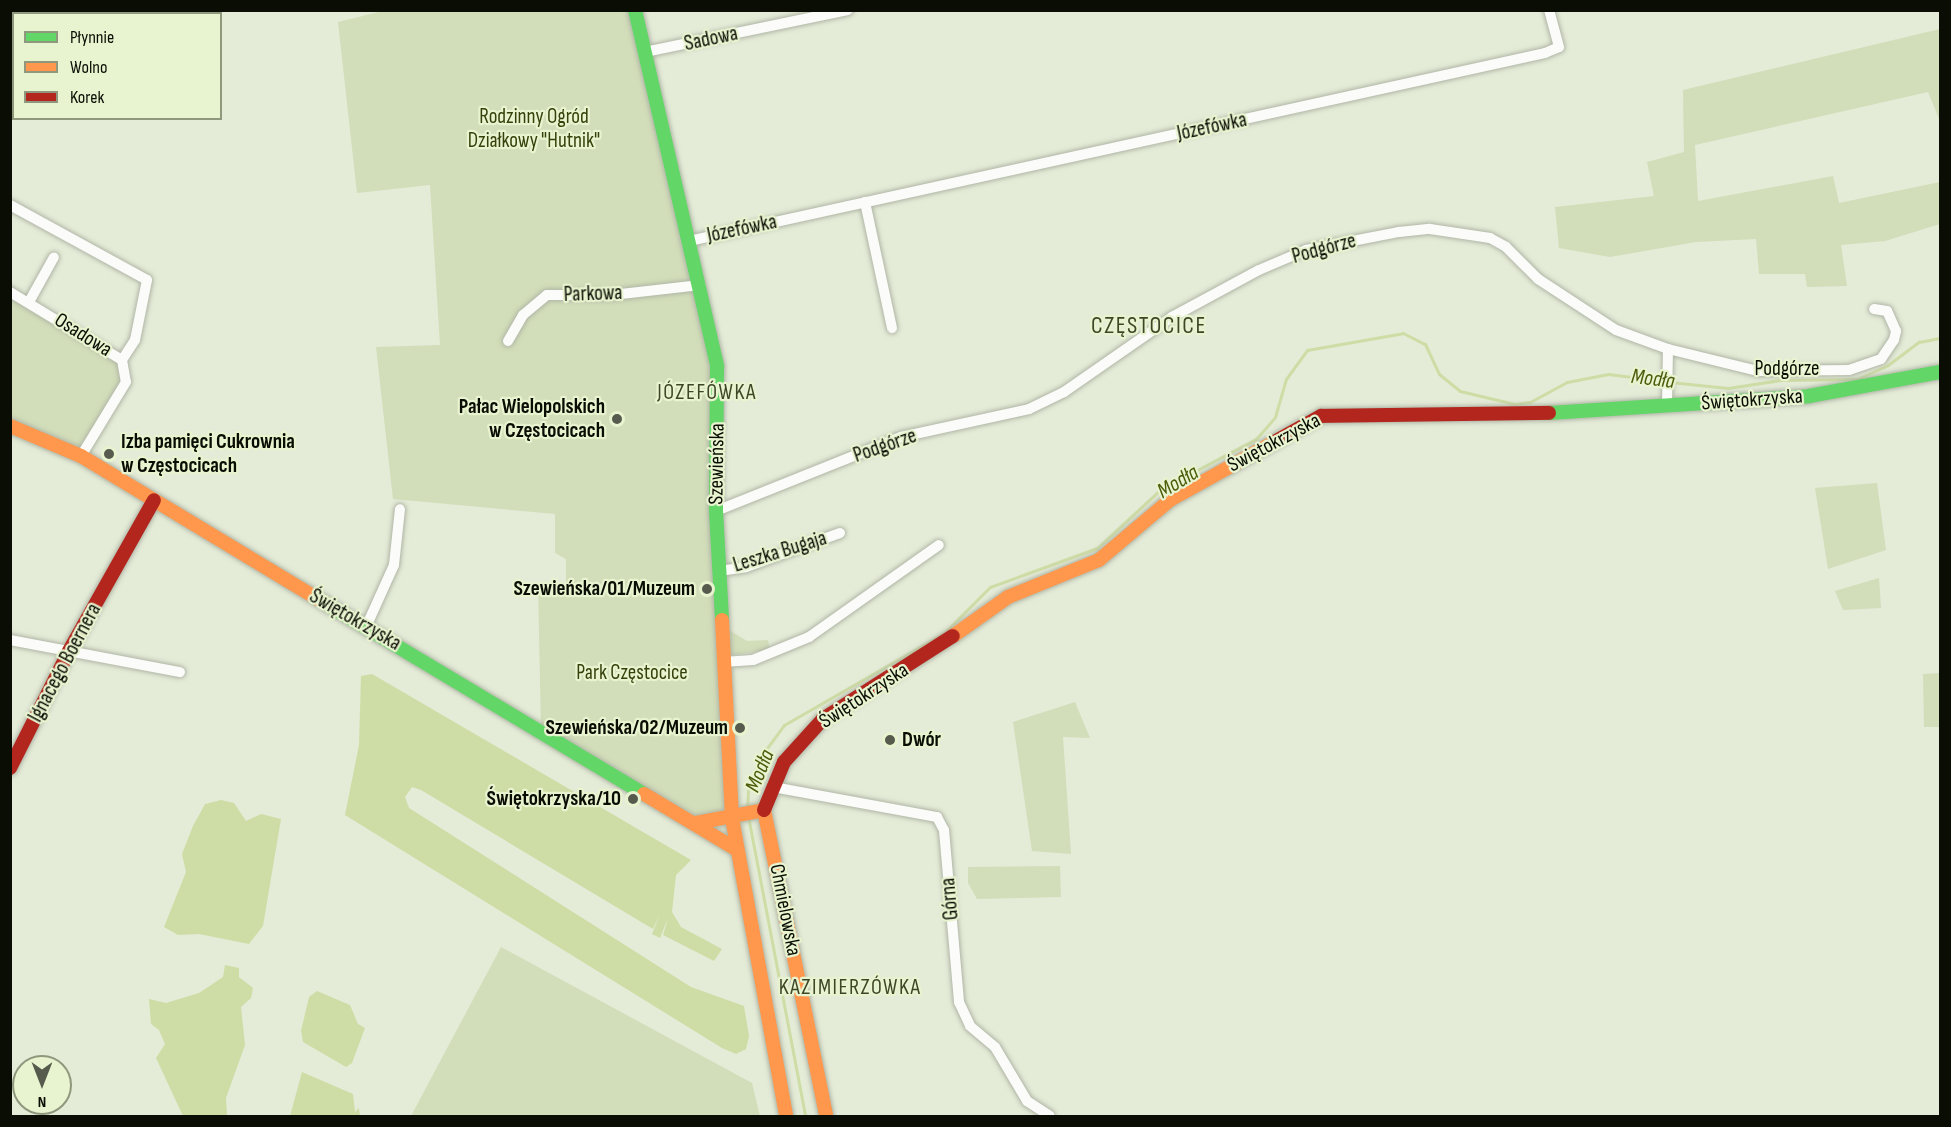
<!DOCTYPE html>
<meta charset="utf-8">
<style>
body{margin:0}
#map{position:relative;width:1951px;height:1127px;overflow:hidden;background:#e4ebd7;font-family:"Sofia Sans Condensed",sans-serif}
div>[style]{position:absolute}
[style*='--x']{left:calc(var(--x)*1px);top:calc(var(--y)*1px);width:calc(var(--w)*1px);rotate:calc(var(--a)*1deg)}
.green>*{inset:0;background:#d2ddb9}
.water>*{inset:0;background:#cedda5}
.stream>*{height:3px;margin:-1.5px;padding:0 1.5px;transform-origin:1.5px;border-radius:1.5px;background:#cedda5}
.roads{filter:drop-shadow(0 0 2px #b0b6a6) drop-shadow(0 0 2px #b0b6a6)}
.street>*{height:10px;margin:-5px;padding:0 5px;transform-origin:5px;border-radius:5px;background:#fbfcf9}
.fast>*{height:14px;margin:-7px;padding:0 7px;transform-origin:7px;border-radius:7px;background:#63d668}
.slow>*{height:14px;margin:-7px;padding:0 7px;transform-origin:7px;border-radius:7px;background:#ff974d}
.jam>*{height:14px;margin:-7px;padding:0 7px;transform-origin:7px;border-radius:7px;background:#b3261e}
.dots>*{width:16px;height:16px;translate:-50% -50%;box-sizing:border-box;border:3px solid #e8f3cf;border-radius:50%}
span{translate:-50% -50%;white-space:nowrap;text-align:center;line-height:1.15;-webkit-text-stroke:4.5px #e8f3cf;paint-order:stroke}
.street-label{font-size:21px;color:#0a0d03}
.park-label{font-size:21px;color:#35400a}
.poi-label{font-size:21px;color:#0a0d03;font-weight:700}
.right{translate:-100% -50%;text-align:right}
.left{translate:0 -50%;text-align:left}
.water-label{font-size:22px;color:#4c5b0a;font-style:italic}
.neighbourhood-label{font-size:22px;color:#3e4628;letter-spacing:1.5px}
.quarter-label{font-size:24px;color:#3e4628;letter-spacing:1.5px}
.frame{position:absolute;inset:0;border:12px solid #0a0d03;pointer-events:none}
.legend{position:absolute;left:12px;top:12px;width:210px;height:108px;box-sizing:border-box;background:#e8f3cf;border:2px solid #8f977d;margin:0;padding:8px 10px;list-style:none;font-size:18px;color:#0a0d03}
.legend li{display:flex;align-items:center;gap:12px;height:30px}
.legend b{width:30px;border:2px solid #8f977d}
.north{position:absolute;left:12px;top:1055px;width:60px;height:60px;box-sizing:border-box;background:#e8f3cf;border:2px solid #8f977d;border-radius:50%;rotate:180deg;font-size:16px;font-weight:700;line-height:24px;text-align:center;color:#0a0d03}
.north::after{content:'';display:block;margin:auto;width:21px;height:27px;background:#565b4d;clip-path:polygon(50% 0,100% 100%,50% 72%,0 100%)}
</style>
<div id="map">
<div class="green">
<div style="clip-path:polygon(387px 10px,628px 11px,690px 282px,614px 291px,544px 293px,612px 295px,700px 285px,718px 388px,716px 511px,732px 818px,696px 823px,541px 729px,538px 584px,566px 583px,566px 559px,555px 553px,555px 514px,393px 499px,376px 347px,440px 345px,430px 185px,357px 193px,338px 22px)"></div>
<div style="clip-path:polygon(1940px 29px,1940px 121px,1928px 92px,1695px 145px,1698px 201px,1833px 176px,1839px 203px,1940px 182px,1940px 224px,1885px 241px,1841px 245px,1847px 286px,1807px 287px,1805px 274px,1759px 274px,1756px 239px,1696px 242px,1610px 257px,1559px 248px,1555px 207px,1654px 196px,1647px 162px,1684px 152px,1683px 90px)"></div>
<div style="clip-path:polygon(10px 292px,114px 353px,127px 373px,81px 456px,11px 426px)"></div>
<div style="clip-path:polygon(1877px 483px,1886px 550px,1828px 569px,1815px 488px)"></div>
<div style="clip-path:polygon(1879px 578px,1881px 608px,1843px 610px,1835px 591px)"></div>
<div style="clip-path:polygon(729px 630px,747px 641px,768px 640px,770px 650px,730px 655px)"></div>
<div style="clip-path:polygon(1940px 673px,1940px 727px,1924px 727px,1923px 674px)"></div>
<div style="clip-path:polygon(1075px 702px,1090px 738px,1063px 737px,1071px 854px,1032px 851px,1013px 722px)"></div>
<div style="clip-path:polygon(1060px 866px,1061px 897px,977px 899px,968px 883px,968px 867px)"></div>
<div style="clip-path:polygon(501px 947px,752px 1083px,760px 1116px,411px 1116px)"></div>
</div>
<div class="water">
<div style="clip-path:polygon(372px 674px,691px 860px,676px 875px,672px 912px,681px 927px,722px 949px,714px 961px,663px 935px,668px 918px,660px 938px,652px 934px,660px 914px,653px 929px,421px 790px,412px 787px,405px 797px,409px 808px,691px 987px,744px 1006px,749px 1036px,746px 1049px,736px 1054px,722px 1048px,345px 815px,359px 745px,361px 676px)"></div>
<div style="clip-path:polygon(221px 800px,234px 803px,246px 821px,261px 814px,281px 819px,263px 926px,249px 944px,199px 934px,178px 935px,164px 927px,186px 872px,182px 854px,193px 826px,205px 804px)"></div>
<div style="clip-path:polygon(225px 965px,239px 968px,239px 977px,253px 988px,251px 998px,241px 1007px,245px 1045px,226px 1098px,227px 1116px,183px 1116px,156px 1058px,165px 1044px,159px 1030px,151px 1024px,149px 999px,166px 1003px,199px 993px,223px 977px)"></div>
<div style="clip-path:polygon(317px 991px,350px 1005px,358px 1024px,365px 1028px,352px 1063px,346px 1067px,303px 1042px,301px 1031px,309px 997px)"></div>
<div style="clip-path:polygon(302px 1072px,353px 1094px,355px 1112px,359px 1108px,360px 1116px,290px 1116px)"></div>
</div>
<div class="stream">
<div style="--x:1670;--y:382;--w:58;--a:5.9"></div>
<div style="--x:1728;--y:388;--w:53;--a:-8.7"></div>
<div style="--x:1780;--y:380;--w:77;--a:-0.7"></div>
<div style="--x:1857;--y:379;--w:34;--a:-24"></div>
<div style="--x:1888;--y:365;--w:39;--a:-37"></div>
<div style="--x:1919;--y:342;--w:21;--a:-11"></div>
<div style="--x:747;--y:810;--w:19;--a:-87"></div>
<div style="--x:748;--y:791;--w:34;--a:-71"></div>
<div style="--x:759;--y:759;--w:42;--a:-53.7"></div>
<div style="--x:784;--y:725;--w:185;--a:-29.9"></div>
<div style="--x:944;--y:633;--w:65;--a:-45"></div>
<div style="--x:990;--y:587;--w:114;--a:-20"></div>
<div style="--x:1097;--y:548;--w:87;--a:-42.7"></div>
<div style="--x:1161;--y:489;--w:107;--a:-27.8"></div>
<div style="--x:1256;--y:439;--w:29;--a:-49"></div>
<div style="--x:1275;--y:417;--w:40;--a:-74"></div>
<div style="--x:1286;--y:379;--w:36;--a:-54"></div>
<div style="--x:1307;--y:350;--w:97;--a:-10"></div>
<div style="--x:1403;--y:333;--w:25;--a:27"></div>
<div style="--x:1425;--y:344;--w:33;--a:65"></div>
<div style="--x:1439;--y:374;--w:27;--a:39"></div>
<div style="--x:1460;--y:391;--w:56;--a:13.5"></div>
<div style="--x:1514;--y:404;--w:16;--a:-7"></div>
<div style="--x:1530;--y:402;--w:42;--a:-28.4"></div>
<div style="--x:1567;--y:382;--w:42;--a:-11"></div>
<div style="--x:1608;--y:374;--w:56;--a:7.1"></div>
<div style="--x:748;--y:816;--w:305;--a:79.2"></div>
</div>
<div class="roads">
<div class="street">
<div style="--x:645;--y:52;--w:207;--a:-11.7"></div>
<div style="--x:865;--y:202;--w:129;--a:77.9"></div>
<div style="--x:10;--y:205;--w:156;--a:28.7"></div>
<div style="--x:147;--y:280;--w:61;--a:101.3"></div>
<div style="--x:135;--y:340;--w:24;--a:123"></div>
<div style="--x:689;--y:241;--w:876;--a:-12.39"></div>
<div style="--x:1545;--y:53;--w:15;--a:-23"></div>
<div style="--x:1559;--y:47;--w:38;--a:-105"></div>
<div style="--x:10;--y:292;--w:131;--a:31.3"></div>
<div style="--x:122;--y:360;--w:22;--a:80"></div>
<div style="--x:126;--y:382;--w:87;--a:121.3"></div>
<div style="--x:29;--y:302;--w:51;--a:-60.9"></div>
<div style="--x:508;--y:341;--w:30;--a:-60"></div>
<div style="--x:523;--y:315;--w:31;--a:-40"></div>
<div style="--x:547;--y:295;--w:65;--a:0"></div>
<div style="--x:612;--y:295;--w:89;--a:-6.5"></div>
<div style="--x:1667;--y:405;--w:56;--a:-89"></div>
<div style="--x:716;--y:511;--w:199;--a:-21.8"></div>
<div style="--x:901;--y:437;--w:131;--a:-12.3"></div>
<div style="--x:1029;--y:409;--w:39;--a:-26"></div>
<div style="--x:1064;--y:392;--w:131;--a:-34.8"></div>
<div style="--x:1172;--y:317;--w:99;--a:-28.4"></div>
<div style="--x:1259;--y:270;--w:51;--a:-23.1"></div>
<div style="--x:1306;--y:250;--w:95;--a:-11"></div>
<div style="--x:1399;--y:232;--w:31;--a:-6"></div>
<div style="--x:1430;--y:229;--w:61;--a:8.5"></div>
<div style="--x:1490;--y:238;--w:18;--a:29"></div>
<div style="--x:1506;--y:247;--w:45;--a:45"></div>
<div style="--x:1538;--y:279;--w:93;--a:33.2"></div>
<div style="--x:1616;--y:330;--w:55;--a:20.1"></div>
<div style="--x:1668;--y:349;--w:93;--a:13.7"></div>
<div style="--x:1758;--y:371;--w:91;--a:-0.6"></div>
<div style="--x:1849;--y:370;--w:34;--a:-19"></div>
<div style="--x:1881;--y:359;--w:23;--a:-56"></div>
<div style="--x:1894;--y:340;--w:9;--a:-77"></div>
<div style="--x:1896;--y:331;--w:22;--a:-114"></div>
<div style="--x:1887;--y:311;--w:13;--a:-171"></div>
<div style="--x:719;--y:571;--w:27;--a:-8"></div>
<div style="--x:746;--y:567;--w:100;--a:-19.9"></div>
<div style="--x:366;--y:627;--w:68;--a:-65.7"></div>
<div style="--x:394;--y:565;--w:56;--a:-83.9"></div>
<div style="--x:10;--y:640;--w:173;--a:10.7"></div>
<div style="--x:723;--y:662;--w:30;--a:-4"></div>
<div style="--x:753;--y:660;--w:61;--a:-22.3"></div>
<div style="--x:809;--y:637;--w:159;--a:-35.3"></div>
<div style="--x:773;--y:787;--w:167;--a:10.4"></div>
<div style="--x:937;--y:817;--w:15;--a:62"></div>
<div style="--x:944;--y:830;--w:173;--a:85"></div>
<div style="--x:959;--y:1002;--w:26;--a:65"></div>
<div style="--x:970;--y:1026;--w:33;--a:40"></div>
<div style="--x:995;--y:1047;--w:63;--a:59.3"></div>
<div style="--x:1027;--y:1101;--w:27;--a:33"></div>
</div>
<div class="fast">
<div style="--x:635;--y:10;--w:365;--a:77"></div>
<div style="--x:717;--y:366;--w:145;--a:90.4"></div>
<div style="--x:716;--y:511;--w:109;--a:86.8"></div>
<div style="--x:1549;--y:413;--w:261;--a:-3.7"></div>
<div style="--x:1809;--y:396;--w:133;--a:-10.4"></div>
<div style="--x:325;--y:603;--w:372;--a:30.9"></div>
</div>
<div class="slow">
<div style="--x:10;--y:426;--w:77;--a:22.9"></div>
<div style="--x:81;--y:456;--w:285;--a:31.1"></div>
<div style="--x:722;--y:620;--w:198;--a:87.1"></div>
<div style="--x:732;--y:818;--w:303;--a:79.7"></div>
<div style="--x:953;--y:636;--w:67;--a:-35.3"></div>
<div style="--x:1008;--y:597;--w:98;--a:-22.1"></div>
<div style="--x:1099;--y:560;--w:93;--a:-40.2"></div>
<div style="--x:1170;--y:500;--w:119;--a:-29.1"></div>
<div style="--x:644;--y:794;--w:107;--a:30.9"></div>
<div style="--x:764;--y:810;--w:312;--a:78.5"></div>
<div style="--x:696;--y:823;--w:69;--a:-10.8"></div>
</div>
<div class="jam">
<div style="--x:1274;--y:442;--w:54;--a:-29"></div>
<div style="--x:1321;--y:416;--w:228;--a:-0.8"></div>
<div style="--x:10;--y:768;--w:131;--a:-63.2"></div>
<div style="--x:69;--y:651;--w:173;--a:-60.6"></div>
<div style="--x:764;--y:810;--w:52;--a:-67.4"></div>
<div style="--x:784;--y:762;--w:58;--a:-47.8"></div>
<div style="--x:823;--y:719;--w:154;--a:-32.6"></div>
</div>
</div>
<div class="dots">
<div style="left:617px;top:419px;background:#565b4d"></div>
<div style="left:109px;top:454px;background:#565b4d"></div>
<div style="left:707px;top:589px;background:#565b4d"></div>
<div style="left:740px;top:728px;background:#565b4d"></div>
<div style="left:890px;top:740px;background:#565b4d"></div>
<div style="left:633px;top:799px;background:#565b4d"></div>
</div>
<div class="street-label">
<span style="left:711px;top:39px;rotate:-12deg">Sadowa</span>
<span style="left:1212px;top:127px;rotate:-12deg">Józefówka</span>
<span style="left:742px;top:229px;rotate:-12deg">Józefówka</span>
<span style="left:1324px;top:249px;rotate:-15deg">Podgórze</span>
<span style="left:593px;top:294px;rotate:-2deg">Parkowa</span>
<span style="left:83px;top:335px;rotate:32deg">Osadowa</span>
<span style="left:1787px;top:369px">Podgórze</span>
<span style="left:1752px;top:400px;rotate:-4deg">Świętokrzyska</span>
<span style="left:1274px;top:443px;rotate:-28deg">Świętokrzyska</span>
<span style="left:885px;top:446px;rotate:-19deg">Podgórze</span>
<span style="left:717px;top:464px;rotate:-89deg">Szewieńska</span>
<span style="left:780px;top:552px;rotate:-17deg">Leszka Bugaja</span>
<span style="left:355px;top:620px;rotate:30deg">Świętokrzyska</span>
<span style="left:65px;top:663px;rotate:-62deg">Ignacego Boernera</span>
<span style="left:864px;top:696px;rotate:-33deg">Świętokrzyska</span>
<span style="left:950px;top:899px;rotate:-95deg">Górna</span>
<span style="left:785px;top:910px;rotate:79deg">Chmielowska</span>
</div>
<div class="park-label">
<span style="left:534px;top:129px">Rodzinny Ogród<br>Działkowy "Hutnik"</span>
<span style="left:632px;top:673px">Park Częstocice</span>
</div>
<div class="poi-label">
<span class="right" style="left:605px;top:419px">Pałac Wielopolskich<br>w Częstocicach</span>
<span class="left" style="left:121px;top:454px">Izba pamięci Cukrownia<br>w Częstocicach</span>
<span class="right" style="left:695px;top:589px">Szewieńska/01/Muzeum</span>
<span class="right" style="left:728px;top:728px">Szewieńska/02/Muzeum</span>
<span class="left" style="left:902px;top:740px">Dwór</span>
<span class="right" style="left:621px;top:799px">Świętokrzyska/10</span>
</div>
<div class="water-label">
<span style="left:1653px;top:379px;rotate:7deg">Modła</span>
<span style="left:1178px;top:482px;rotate:-31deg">Modła</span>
<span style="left:760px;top:771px;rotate:-68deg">Modła</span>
</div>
<div class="neighbourhood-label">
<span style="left:707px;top:393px">JÓZEFÓWKA</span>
<span style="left:850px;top:988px">KAZIMIERZÓWKA</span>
</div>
<div class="quarter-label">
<span style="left:1149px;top:326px">CZĘSTOCICE</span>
</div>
<div class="frame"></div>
<ul class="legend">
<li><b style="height:8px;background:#63d668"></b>Płynnie</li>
<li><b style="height:8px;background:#ff974d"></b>Wolno</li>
<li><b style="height:8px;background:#b3261e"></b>Korek</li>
</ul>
<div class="north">N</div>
</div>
